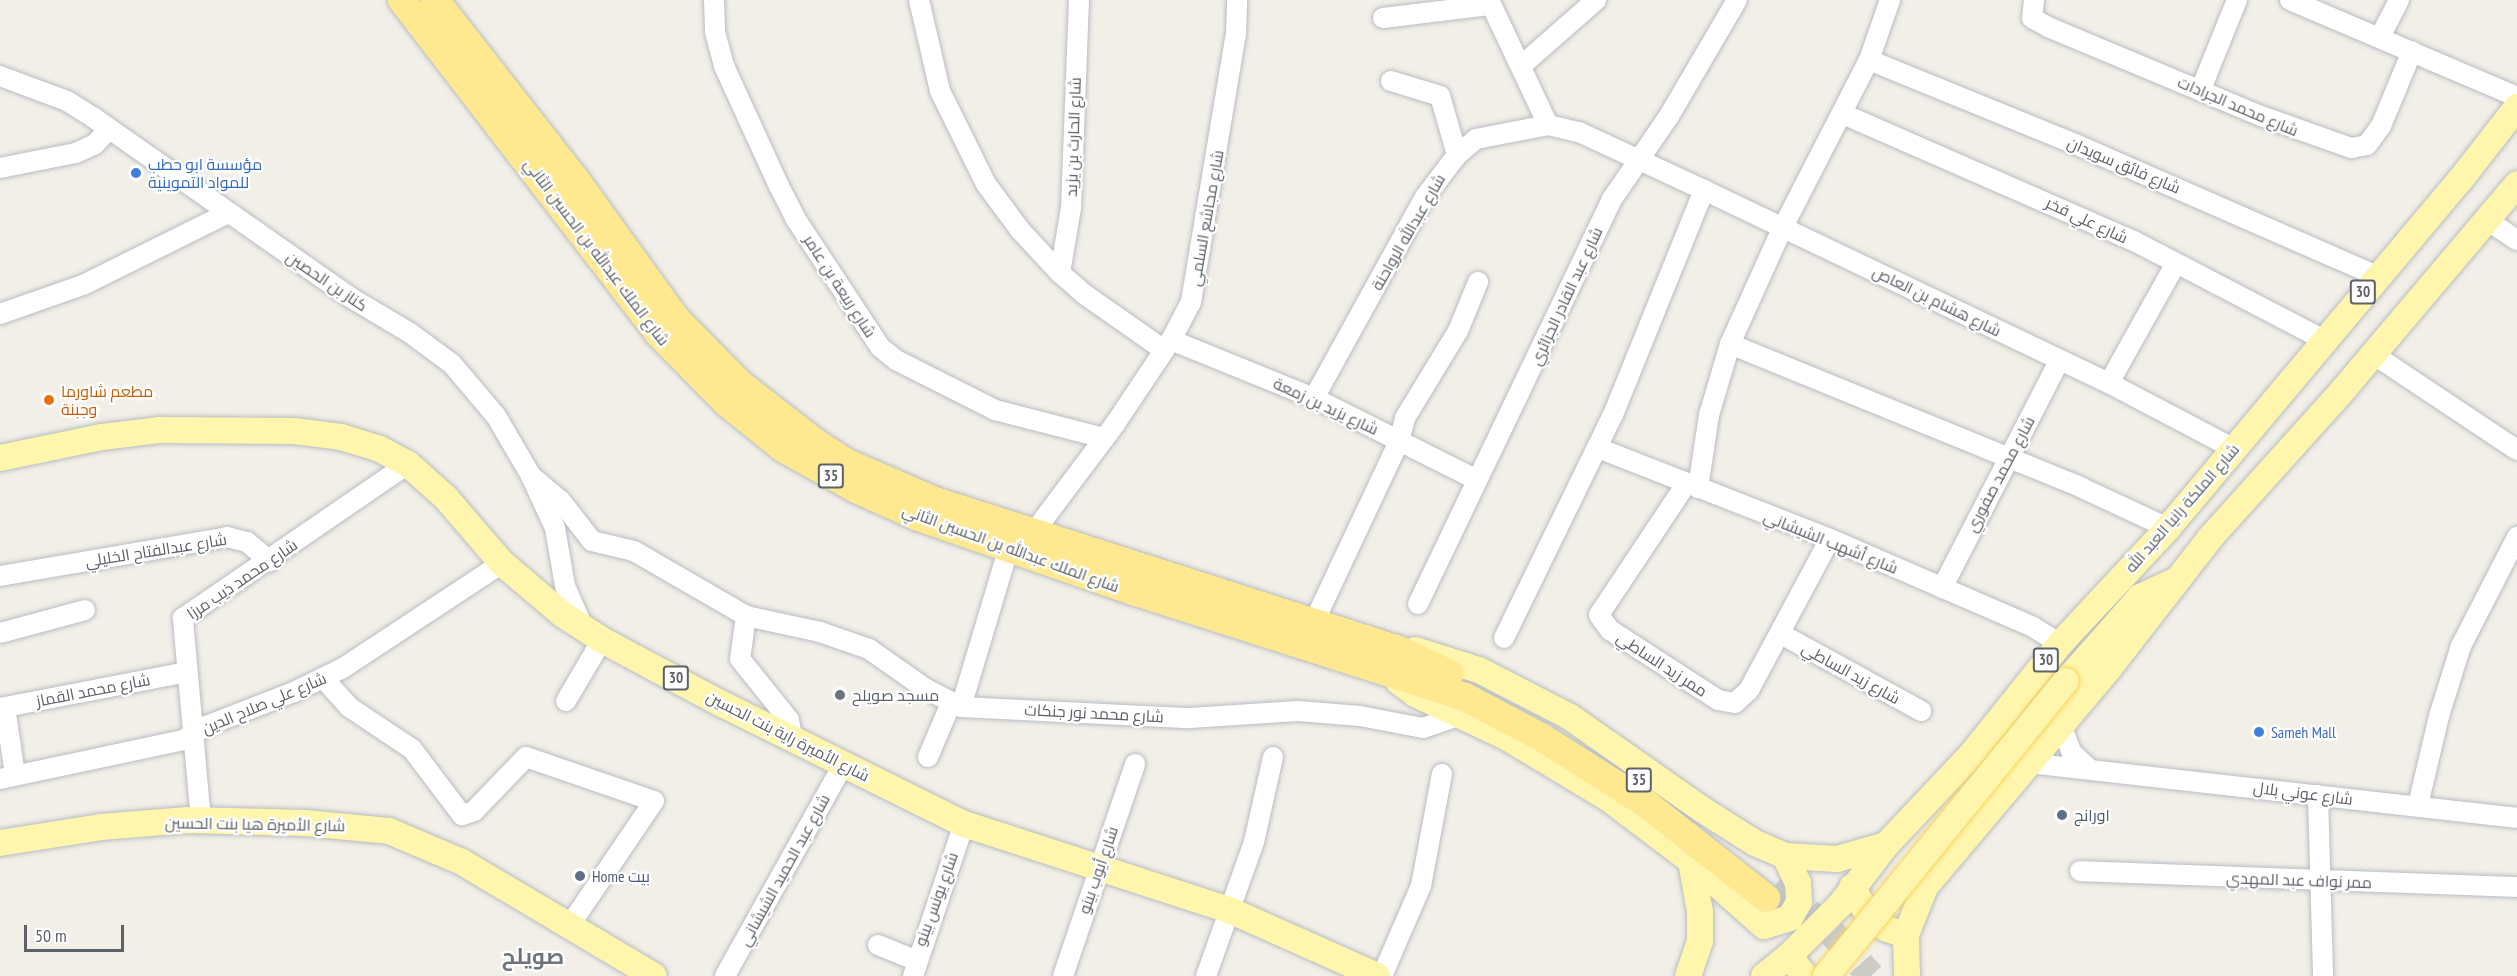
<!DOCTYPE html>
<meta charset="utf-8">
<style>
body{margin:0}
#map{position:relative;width:2517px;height:976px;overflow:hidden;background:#f1efe7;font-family:"PT Sans Narrow",Cairo,sans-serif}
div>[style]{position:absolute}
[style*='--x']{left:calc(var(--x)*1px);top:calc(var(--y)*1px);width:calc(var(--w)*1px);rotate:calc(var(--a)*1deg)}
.highway-tunnel>*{height:28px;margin-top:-14px;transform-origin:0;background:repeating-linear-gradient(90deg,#ccccc7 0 28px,transparent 0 42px)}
.roads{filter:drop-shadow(0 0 2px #b9bcc1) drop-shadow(0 0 2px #b9bcc1)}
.minor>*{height:20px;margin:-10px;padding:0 10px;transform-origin:10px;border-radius:10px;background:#fff}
.major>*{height:26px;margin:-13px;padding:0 13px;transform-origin:13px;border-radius:13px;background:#fff6ae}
.highway>*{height:28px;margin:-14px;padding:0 14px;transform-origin:14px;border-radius:14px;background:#ffe990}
.bridges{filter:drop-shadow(0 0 2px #f9d558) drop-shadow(0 0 2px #f9d558)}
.major-bridge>*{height:26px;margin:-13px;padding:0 13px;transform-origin:13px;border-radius:13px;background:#fff6ae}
.dots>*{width:16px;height:16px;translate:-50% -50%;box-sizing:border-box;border:3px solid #fff;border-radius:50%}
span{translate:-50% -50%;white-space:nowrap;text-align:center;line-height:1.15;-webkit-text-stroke:4.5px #fff;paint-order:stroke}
.shield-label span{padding:2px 4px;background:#fff;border:2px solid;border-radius:4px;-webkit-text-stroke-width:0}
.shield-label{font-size:15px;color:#5e6268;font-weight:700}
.street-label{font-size:16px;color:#5e6268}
.shop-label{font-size:16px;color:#366cbe}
.left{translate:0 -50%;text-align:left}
.food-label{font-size:16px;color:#c56008}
.worship-label{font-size:16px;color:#5b616d}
.service-label{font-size:16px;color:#4e5e75}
.district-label{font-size:22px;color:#6f747a;font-weight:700}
.scale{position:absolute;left:24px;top:925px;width:100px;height:27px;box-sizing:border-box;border:3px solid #5e6268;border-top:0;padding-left:8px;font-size:18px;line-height:21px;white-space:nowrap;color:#5e6268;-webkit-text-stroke:4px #fff;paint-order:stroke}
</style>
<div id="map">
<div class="highway-tunnel">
<div style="--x:1776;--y:884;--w:74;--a:41.2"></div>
<div style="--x:1832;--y:933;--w:58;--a:47.8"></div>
</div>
<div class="roads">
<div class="minor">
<div style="--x:714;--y:0;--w:32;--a:88"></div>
<div style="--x:715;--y:32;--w:35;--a:75"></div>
<div style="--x:724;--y:66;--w:132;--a:65.4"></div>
<div style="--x:779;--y:186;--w:36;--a:63"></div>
<div style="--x:795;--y:218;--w:154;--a:56.6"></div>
<div style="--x:880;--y:347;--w:21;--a:39"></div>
<div style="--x:896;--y:360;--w:111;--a:26.8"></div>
<div style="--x:995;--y:410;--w:113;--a:14.4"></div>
<div style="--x:919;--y:0;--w:93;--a:77"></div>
<div style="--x:940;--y:91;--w:104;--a:63.7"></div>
<div style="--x:986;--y:184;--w:57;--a:53.5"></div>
<div style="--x:1020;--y:230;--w:59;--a:47.1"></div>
<div style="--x:1060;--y:273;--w:32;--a:41"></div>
<div style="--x:1084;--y:294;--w:98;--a:35"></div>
<div style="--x:1489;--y:0;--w:138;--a:64.7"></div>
<div style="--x:2034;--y:0;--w:18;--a:96"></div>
<div style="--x:2032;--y:18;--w:18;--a:29"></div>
<div style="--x:2048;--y:27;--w:231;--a:22.7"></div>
<div style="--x:2261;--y:116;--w:96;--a:19.6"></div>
<div style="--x:2351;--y:148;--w:16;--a:-11"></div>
<div style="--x:2367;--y:145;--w:24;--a:-54"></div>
<div style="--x:2381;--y:126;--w:81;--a:-67.5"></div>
<div style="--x:2290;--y:0;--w:247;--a:23.1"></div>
<div style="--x:1383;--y:18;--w:109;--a:-6.9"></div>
<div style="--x:2380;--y:37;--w:42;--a:-62.8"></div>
<div style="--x:1869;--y:60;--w:222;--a:22.2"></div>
<div style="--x:2075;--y:144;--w:330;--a:23.6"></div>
<div style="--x:1521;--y:66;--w:100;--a:-41.3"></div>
<div style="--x:0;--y:76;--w:72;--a:20.5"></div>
<div style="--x:67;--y:101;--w:32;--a:32"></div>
<div style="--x:94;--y:118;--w:310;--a:35"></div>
<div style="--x:348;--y:296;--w:72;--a:30.8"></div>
<div style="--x:410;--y:333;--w:52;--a:36.4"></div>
<div style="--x:452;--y:364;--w:68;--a:49.8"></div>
<div style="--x:496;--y:416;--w:69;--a:59.7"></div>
<div style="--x:531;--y:476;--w:57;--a:65.2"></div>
<div style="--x:555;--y:528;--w:59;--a:80.2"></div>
<div style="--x:565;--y:586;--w:45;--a:66.3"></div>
<div style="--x:1391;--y:81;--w:51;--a:17"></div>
<div style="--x:1440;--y:96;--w:61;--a:73.9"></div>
<div style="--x:2201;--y:89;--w:96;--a:-68"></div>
<div style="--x:1843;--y:114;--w:318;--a:23.6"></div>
<div style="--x:2134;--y:241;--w:214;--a:27.5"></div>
<div style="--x:0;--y:168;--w:77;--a:-11.2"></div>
<div style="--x:76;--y:153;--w:21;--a:-25"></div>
<div style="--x:95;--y:144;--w:21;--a:-47"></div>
<div style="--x:2487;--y:220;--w:36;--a:34"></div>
<div style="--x:1060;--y:273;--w:66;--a:-80.4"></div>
<div style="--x:1071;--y:208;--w:208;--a:-87.8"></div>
<div style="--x:0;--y:314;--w:88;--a:-19.3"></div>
<div style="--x:83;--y:285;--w:162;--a:-26.4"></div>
<div style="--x:1171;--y:340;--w:154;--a:22.1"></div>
<div style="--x:1314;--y:398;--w:182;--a:26.7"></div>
<div style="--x:1730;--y:344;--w:380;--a:22.2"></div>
<div style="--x:2082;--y:488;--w:95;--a:24.9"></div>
<div style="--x:2373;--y:354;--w:173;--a:33.7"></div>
<div style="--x:2109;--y:383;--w:137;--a:-60.8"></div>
<div style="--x:1314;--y:398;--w:230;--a:-61.1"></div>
<div style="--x:1425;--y:197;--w:53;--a:-52.7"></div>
<div style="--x:1457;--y:155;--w:25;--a:-40"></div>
<div style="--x:1476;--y:139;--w:73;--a:-11"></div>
<div style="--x:1548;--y:125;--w:32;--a:13"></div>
<div style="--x:1579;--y:132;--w:138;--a:24.9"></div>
<div style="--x:1704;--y:190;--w:449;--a:25.5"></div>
<div style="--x:2109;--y:383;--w:141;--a:27.8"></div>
<div style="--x:1598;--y:448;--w:249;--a:21.4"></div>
<div style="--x:1830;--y:539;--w:221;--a:23.4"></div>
<div style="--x:2033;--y:627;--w:32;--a:32"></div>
<div style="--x:531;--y:476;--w:38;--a:40"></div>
<div style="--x:560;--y:500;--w:52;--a:52"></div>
<div style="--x:592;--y:541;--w:43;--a:13.4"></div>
<div style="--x:634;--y:551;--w:129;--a:30.1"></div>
<div style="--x:746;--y:616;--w:76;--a:12.2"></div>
<div style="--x:820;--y:632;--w:52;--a:19.1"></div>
<div style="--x:869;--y:649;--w:70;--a:35.1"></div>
<div style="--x:926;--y:689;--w:39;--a:27"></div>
<div style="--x:961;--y:707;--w:229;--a:2.8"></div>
<div style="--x:1190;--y:718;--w:108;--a:-3.7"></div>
<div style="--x:1298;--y:711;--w:62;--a:4.6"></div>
<div style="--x:1360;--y:716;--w:64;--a:10.8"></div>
<div style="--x:1423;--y:728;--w:39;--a:-19"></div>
<div style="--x:1686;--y:484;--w:157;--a:123.6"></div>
<div style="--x:1599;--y:615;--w:19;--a:54"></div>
<div style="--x:1610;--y:630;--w:129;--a:32.9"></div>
<div style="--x:1718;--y:700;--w:17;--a:10"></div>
<div style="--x:1735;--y:703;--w:19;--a:-43"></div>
<div style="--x:1749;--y:690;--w:171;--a:-61.8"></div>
<div style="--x:1698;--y:488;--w:74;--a:-81.4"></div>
<div style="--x:1709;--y:415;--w:74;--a:-73.5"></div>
<div style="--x:1730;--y:344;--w:126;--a:-65.7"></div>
<div style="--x:1782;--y:229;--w:190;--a:-62.8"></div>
<div style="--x:1869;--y:60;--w:64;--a:-70.7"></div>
<div style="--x:1034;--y:532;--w:135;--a:-53.1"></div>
<div style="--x:1115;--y:424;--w:101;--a:-56.3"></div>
<div style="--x:1171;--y:340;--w:43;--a:-62.2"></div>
<div style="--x:1191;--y:302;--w:272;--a:-80.5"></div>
<div style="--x:1236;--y:34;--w:34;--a:-88"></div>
<div style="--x:0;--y:576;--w:230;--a:-9.7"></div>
<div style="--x:227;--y:537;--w:21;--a:14"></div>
<div style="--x:247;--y:542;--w:30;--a:40"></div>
<div style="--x:1942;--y:588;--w:255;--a:-62.7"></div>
<div style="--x:1418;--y:604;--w:449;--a:-64.4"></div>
<div style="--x:1612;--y:199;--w:101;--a:-55.5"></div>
<div style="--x:1669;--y:116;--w:134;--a:-59.6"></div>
<div style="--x:746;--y:616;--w:43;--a:97.9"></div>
<div style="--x:740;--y:659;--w:78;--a:51.2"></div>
<div style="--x:789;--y:720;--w:22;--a:80"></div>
<div style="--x:1314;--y:622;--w:200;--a:-64.8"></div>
<div style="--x:1399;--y:441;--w:24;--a:-75"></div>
<div style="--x:1405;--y:418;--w:102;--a:-58.7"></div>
<div style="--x:1458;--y:331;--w:53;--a:-67.8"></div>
<div style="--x:0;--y:633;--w:88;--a:-15.1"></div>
<div style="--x:1781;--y:634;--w:160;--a:28.8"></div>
<div style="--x:1504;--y:638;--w:248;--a:-64"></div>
<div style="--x:1613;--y:415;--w:243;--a:-68"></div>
<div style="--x:324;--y:679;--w:38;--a:48"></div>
<div style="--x:349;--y:707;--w:76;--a:33.7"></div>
<div style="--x:412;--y:749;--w:83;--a:52.9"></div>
<div style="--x:462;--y:815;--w:13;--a:-18"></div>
<div style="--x:474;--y:811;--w:75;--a:-46.1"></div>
<div style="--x:526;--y:757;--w:135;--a:19"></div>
<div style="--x:654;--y:801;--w:150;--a:124.1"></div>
<div style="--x:566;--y:701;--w:71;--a:-59.5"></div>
<div style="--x:5;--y:707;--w:69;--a:81.6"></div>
<div style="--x:961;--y:707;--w:164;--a:-73.3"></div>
<div style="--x:0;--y:708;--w:190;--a:-10.9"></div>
<div style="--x:2061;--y:725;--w:30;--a:69"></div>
<div style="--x:2072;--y:753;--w:23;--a:43"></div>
<div style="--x:928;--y:757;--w:59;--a:-66.9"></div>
<div style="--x:2028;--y:763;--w:492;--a:6.4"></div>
<div style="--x:0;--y:779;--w:187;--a:-12"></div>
<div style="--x:183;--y:740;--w:27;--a:-31"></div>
<div style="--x:206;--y:726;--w:94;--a:-21.1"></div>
<div style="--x:294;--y:692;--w:55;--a:-26.1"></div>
<div style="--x:343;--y:668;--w:191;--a:-33.4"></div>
<div style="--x:2318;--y:795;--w:181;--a:88.4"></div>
<div style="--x:2418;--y:805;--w:91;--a:-76.7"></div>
<div style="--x:2439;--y:716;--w:73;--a:-72.6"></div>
<div style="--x:2461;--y:646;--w:123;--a:-62.8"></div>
<div style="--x:201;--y:821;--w:204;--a:-95.1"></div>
<div style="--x:183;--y:618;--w:273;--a:-34.4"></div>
<div style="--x:2080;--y:871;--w:437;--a:2.1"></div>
<div style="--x:878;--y:945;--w:40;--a:22"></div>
<div style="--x:725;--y:976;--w:242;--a:-60.8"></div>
<div style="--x:913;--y:976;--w:160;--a:-71.5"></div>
<div style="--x:1063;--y:976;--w:224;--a:-71.2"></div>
<div style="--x:1206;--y:976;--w:142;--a:-70.3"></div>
<div style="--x:1254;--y:842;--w:87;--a:-77.4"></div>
<div style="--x:1382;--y:976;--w:98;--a:-66.6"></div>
<div style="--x:1421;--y:886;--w:114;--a:-79.4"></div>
</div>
<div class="major">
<div style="--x:0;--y:458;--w:104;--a:-11.6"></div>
<div style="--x:102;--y:437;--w:57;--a:-7"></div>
<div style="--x:159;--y:430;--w:135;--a:0.4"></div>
<div style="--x:294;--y:431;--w:47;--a:7.3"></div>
<div style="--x:341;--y:437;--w:39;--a:17"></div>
<div style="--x:378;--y:448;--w:34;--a:28"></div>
<div style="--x:408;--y:464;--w:51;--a:41.8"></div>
<div style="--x:446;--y:498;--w:86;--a:49.3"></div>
<div style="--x:502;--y:563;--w:79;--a:40.4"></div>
<div style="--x:562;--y:614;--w:48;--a:33"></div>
<div style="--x:602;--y:640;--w:136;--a:28.1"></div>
<div style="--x:722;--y:704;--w:270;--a:26.4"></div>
<div style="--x:964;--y:824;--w:279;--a:18"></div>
<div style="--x:1229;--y:910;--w:162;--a:24"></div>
<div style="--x:1415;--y:650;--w:67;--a:17.4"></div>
<div style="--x:1479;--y:670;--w:102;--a:27.3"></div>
<div style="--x:1570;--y:717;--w:162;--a:35"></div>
<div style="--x:1703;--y:810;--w:62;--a:32.4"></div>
<div style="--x:1755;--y:843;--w:33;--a:23"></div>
<div style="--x:1785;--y:856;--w:52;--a:3.3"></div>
<div style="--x:1837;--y:859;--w:51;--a:-15.9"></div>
<div style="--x:1398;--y:681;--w:21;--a:37"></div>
<div style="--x:1415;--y:694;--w:103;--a:25.3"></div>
<div style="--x:1508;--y:738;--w:118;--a:31.1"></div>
<div style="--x:1609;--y:799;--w:103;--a:37.1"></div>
<div style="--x:1691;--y:861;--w:98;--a:41.7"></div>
<div style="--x:1764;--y:926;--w:27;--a:-17"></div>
<div style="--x:1790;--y:918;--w:18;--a:-61"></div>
<div style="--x:1799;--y:902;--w:19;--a:-93"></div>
<div style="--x:1798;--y:883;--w:30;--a:-116"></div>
<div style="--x:2066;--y:681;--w:112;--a:-48.6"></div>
<div style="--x:2140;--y:597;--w:38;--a:-25"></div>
<div style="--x:0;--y:843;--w:102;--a:-9"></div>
<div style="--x:101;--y:827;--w:87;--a:-4.6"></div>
<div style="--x:188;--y:820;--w:117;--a:1.5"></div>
<div style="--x:305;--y:823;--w:84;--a:5.4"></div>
<div style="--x:389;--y:831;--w:79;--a:23"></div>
<div style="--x:462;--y:862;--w:223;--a:30.7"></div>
<div style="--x:1852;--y:887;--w:36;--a:60"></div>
<div style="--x:1870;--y:918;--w:20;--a:33"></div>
<div style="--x:1887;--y:929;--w:20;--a:18"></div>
<div style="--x:1688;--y:976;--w:37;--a:-71"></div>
<div style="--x:1700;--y:941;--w:29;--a:-90"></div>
<div style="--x:1700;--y:912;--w:52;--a:-100"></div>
<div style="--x:1764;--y:976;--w:32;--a:-39"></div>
<div style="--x:1805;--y:976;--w:26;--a:-129"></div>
<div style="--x:1789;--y:956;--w:74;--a:-45"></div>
<div style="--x:1841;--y:904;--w:76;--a:-52.5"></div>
<div style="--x:1887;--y:844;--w:122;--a:-46.7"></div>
<div style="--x:1971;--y:755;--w:142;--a:-51.3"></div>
<div style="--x:2060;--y:644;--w:158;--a:-47"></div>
<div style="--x:2168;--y:528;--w:456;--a:-50"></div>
<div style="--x:2461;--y:179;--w:91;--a:-52.1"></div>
<div style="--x:1907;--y:976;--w:41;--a:-91.4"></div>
<div style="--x:1906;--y:935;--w:52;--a:-68.4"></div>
<div style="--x:1925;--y:887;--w:282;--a:-49.9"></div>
<div style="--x:2107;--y:671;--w:168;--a:-52.2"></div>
<div style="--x:2210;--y:538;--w:200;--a:-48"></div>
<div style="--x:2344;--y:389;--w:268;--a:-49.8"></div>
</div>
<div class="highway">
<div style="--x:402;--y:0;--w:420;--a:52.4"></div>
<div style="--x:658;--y:333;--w:98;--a:45.4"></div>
<div style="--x:727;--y:403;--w:72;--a:38.8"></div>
<div style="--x:783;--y:448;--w:84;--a:29.3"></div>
<div style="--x:856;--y:489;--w:66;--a:24.2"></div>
<div style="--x:916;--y:516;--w:233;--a:19.1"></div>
<div style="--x:1136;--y:592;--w:345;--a:17.7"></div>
<div style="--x:1465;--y:697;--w:86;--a:27.8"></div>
<div style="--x:1541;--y:737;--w:123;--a:32.4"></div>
<div style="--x:1645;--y:803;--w:154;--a:38.1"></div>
<div style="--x:435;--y:0;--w:227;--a:52"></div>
<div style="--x:575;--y:179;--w:173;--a:54.2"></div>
<div style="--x:676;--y:319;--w:91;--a:45.4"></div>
<div style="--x:740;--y:384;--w:96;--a:37.8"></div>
<div style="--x:816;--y:443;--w:35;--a:33"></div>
<div style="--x:845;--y:462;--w:98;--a:23.4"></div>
<div style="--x:935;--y:501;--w:487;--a:17.8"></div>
<div style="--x:1399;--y:650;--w:56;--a:25.2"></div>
</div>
</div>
<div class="bridges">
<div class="major-bridge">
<div style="--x:1826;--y:976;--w:380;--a:-50.9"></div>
</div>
</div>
<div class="dots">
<div style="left:136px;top:173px;background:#3f7fe0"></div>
<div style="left:49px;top:400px;background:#e8710a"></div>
<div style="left:840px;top:695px;background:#6b7280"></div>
<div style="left:2259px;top:732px;background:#3f7fe0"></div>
<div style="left:2062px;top:815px;background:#5c6f8a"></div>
<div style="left:580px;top:876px;background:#5c6f8a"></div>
</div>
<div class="shield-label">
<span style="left:2363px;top:292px">30</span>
<span style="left:831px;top:476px">35</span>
<span style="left:2046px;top:660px">30</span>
<span style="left:676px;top:678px">30</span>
<span style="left:1639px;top:780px">35</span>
</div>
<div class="street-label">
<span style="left:2238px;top:106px;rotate:23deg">شارع محمد الجرادات</span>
<span style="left:1073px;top:137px;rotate:-88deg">شارع الحارث بن يزيد</span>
<span style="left:2124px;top:165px;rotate:23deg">شارع فائق سويدان</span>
<span style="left:1206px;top:218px;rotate:-80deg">شارع مجاشع السلمي</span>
<span style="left:2087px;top:220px;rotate:25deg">شارع علي فخر</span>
<span style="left:1408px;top:232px;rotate:-60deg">شارع عبدالله الرواحنة</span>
<span style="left:597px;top:252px;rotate:53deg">شارع الملك عبدالله بن الحسين الثاني</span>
<span style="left:327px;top:281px;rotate:34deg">كناز بن الحصين</span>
<span style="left:840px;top:286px;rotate:57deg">شارع ربيعة بن عامر</span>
<span style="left:1566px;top:296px;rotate:-65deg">شارع عبد القادر الجزائري</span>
<span style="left:1937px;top:301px;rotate:26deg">شارع هشام بن العاص</span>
<span style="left:1326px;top:406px;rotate:25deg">شارع يزيد بن زمعة</span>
<span style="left:2000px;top:474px;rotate:-62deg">شارع محمد صفوري</span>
<span style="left:2182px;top:508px;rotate:-49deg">شارع الملكة رانيا العبد الله</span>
<span style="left:1831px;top:542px;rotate:22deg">شارع أشهب الشيشاني</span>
<span style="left:1011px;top:548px;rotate:20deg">شارع الملك عبدالله بن الحسين الثاني</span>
<span style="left:156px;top:550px;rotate:-9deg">شارع عبدالفتاح الخليلي</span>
<span style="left:242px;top:579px;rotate:-34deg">شارع محمد ذيب مرزا</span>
<span style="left:1662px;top:664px;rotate:33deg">ممر زيد الساطي</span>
<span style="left:1851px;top:673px;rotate:29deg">شارع زيد الساطي</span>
<span style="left:93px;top:690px;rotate:-11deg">شارع محمد القماز</span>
<span style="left:264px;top:703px;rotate:-23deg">شارع علي صلاح الدين</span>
<span style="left:1094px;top:713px;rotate:3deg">شارع محمد نور جنكات</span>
<span style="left:788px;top:736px;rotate:27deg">شارع الأميرة راية بنت الحسين</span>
<span style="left:2303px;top:793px;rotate:7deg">شارع عوني بلال</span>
<span style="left:255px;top:824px;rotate:1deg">شارع الأميرة هيا بنت الحسين</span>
<span style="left:784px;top:870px;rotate:-61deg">شارع عبد الحميد الشيشاني</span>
<span style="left:1098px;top:870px;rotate:-71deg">شارع أيوب بينو</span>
<span style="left:2299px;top:880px;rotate:2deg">ممر نواف عبد المهدي</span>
<span style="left:936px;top:899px;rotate:-70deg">شارع يونس بينو</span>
</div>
<div class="shop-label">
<span class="left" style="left:148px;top:173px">مؤسسة ابو حطب<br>للمواد التموينية</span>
<span class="left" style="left:2271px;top:732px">Sameh Mall</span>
</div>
<div class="food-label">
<span class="left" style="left:61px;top:400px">مطعم شاورما<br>وجبنة</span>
</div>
<div class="worship-label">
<span class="left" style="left:852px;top:695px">مسجد صويلح</span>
</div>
<div class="service-label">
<span class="left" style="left:2074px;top:815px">اورانج</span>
<span class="left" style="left:592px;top:876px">Home بيت</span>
</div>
<div class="district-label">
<span style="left:533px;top:957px">صويلح</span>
</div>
<div class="scale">50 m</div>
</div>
